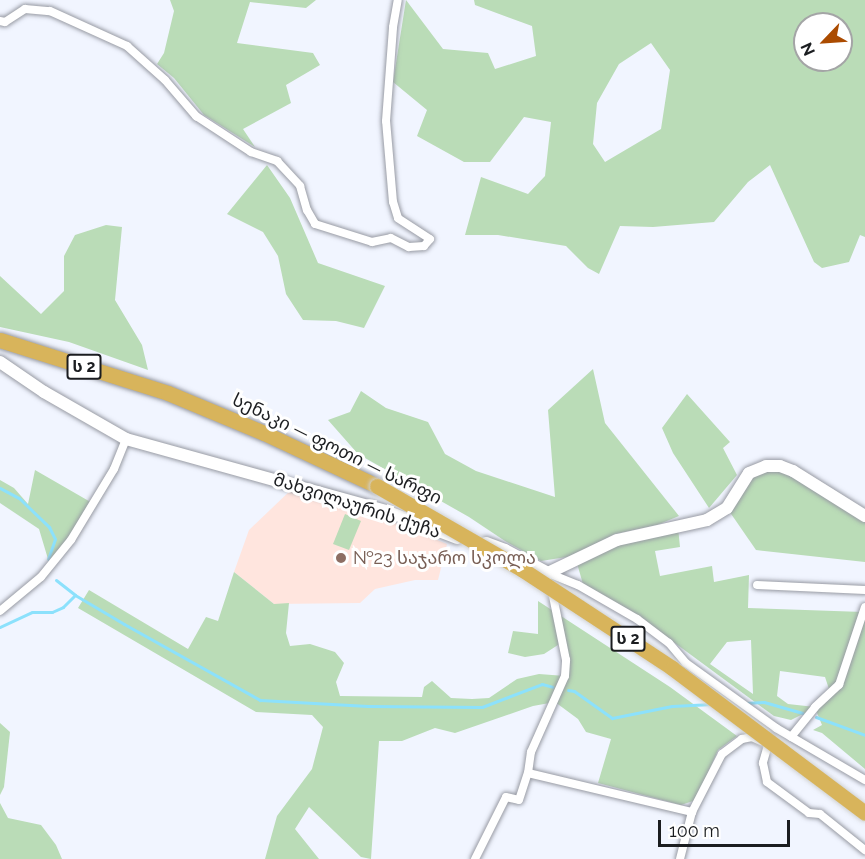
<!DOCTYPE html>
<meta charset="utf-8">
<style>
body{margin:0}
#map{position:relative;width:865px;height:859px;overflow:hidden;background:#f1f5ff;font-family:Raleway,"Noto Sans Georgian",sans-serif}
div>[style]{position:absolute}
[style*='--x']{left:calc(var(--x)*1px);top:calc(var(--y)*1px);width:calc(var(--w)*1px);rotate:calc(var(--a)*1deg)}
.education>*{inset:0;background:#ffe5de}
.green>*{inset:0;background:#badcb7}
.stream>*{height:3px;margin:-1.5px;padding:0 1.5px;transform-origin:1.5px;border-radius:1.5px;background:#8ce1fc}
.roads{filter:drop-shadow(0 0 2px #989ba4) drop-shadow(0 0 2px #989ba4)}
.street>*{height:8px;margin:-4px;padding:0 4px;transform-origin:4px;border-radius:4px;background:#fff}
.secondary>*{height:12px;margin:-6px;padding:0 6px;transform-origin:6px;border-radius:6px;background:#fff}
.highway>*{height:15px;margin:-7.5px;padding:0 7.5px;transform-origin:7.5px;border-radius:7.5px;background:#d8b45b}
.bridges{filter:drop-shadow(0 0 2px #d1d2d2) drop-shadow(0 0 2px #d1d2d2)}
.highway-bridge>*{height:15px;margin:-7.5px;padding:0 7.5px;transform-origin:7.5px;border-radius:7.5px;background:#d8b45b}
.dots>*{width:16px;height:16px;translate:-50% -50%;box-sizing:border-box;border:3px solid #fff;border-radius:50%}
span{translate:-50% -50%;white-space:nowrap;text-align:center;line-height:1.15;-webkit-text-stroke:6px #fff;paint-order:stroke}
.shield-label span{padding:2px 4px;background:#fff;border:2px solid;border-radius:4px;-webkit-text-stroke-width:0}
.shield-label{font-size:16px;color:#1b1d20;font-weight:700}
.street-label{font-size:18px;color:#1b1d20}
.education-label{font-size:18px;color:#785e54}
.left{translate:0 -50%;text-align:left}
.north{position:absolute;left:793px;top:12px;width:60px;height:60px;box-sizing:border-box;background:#fff;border:2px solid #a4a5a6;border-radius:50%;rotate:245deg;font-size:16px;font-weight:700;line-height:24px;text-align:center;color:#1b1d20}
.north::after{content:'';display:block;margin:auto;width:21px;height:27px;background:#ab4b00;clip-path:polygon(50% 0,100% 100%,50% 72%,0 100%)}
.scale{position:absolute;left:658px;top:820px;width:132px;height:27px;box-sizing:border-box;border:3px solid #1b1d20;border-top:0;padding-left:8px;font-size:18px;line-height:21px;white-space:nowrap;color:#1b1d20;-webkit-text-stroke:4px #fff;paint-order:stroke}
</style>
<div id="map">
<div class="education">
<div style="clip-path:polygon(293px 488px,358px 507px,447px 544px,438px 580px,415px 580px,375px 589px,360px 603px,274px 604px,234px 572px,249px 530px)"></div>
</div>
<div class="green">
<div style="clip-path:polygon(170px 0,316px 0,306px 8px,250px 2px,237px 43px,313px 53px,320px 65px,286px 85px,291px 103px,243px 129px,255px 147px,204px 115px,174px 78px,157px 64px,164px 53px,174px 11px)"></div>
<div style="clip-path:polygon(evenodd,406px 0,443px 49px,488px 53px,495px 69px,536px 56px,532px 26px,475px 5px,474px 0,865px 0,865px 237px,860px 235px,849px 262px,822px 268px,814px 262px,770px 165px,748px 182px,714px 222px,653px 227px,620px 226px,599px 274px,588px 268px,566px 246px,498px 235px,465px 235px,481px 177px,528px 194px,545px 176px,551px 122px,524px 117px,490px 162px,464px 162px,417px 136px,427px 110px,393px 82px,406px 0,805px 24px,841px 24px,841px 60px,805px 60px,805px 24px,406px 0,651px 43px,670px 70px,661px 129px,605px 162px,593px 144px,597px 103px,619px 64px,651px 43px)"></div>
<div style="clip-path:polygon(267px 165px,290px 198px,318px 263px,385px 286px,364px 328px,336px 321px,303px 320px,286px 294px,278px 256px,263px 232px,227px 214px)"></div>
<div style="clip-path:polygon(106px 225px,122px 227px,115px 300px,142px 345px,148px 370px,69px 342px,0 327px,0 276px,41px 314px,64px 291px,64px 256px,75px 235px)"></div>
<div style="clip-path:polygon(593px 369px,605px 423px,679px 516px,657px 525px,615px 534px,573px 556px,541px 561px,505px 541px,469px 517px,358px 454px,328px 420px,350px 412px,361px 391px,386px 408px,428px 422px,445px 454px,476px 471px,555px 497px,548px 410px)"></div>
<div style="clip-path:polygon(687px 394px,730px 442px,723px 448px,737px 475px,709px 508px,673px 453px,662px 428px)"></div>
<div style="clip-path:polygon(780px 466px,865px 516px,865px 562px,756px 550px,727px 508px,749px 473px)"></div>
<div style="clip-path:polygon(35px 470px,94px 504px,58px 558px,48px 559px,39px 529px,0 503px,0 480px,14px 488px,28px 504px)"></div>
<div style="clip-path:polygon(345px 514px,361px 521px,349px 550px,333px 544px)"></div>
<div style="clip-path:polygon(evenodd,678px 527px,680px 547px,655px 551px,660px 576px,712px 566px,714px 582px,749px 575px,748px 608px,863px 612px,865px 607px,865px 769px,822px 733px,813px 730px,822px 725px,815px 708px,791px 720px,774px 716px,641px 618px,583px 584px,576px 560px,617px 540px,678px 527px,751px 640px,753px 694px,710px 664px,727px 642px,751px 640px,678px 527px,780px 671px,825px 677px,830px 692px,815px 707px,788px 704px,777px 696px,780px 671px)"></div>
<div style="clip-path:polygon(234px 572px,274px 604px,289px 603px,286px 633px,290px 646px,310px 644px,335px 652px,344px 663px,336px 682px,340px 696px,422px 697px,424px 687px,432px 681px,451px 698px,472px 699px,489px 698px,517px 679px,539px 674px,565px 676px,561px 643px,544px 654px,525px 657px,508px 653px,513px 631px,538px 634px,538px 601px,670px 687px,737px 736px,718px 750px,696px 800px,681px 805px,598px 783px,611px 739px,586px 732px,578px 719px,555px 702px,533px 706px,455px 733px,435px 728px,402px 741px,379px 741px,371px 859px,361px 857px,309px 807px,295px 829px,319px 859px,265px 859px,277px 816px,312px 769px,323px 727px,312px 715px,256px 712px,78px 608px,89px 590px,188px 649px,206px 617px,218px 621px)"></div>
<div style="clip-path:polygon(0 723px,10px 732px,4px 787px,0 795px)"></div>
<div style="clip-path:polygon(0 803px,8px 818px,41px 825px,56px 845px,62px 859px,0 859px)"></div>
</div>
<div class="stream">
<div style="--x:0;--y:488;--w:21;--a:28"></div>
<div style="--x:19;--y:498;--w:42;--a:44"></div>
<div style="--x:49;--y:527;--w:13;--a:63"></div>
<div style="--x:55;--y:539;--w:21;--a:109"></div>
<div style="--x:56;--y:580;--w:24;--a:38"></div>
<div style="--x:75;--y:595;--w:57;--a:30.6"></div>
<div style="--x:124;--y:624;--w:156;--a:29.2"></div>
<div style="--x:260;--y:700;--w:108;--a:3.2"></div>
<div style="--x:368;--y:706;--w:114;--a:0.5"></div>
<div style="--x:482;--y:707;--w:64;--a:-21"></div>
<div style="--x:542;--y:684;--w:11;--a:15"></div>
<div style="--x:0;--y:627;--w:35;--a:-25"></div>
<div style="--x:32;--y:612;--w:20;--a:0"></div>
<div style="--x:52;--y:612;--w:12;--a:-24"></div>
<div style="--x:63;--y:607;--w:17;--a:-45"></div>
<div style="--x:568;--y:690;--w:6;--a:9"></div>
<div style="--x:574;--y:691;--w:47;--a:35.4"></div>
<div style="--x:612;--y:718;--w:61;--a:-11.3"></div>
<div style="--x:672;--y:706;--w:40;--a:-2.9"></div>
<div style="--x:745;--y:703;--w:19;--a:-3"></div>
<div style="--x:764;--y:702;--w:40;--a:16"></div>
<div style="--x:816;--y:717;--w:52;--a:20.2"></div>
</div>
<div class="roads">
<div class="street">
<div style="--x:0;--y:21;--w:5;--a:11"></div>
<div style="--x:5;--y:22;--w:24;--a:-33"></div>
<div style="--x:25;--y:9;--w:25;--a:5"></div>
<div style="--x:50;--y:11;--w:85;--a:24.4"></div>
<div style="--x:127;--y:46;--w:51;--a:41.8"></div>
<div style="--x:165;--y:80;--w:48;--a:49.3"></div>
<div style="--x:196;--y:116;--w:66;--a:33.2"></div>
<div style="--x:251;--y:152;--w:28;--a:19"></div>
<div style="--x:277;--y:161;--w:34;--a:47"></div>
<div style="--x:300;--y:186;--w:25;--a:74"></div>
<div style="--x:307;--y:210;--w:16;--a:60"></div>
<div style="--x:315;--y:224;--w:60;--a:17.5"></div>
<div style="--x:372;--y:242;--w:19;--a:-12"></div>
<div style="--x:391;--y:238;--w:20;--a:27"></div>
<div style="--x:409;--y:247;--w:15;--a:-4"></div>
<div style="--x:424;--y:246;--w:9;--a:-49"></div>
<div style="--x:430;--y:239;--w:38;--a:-147"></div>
<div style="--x:398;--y:218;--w:17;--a:-107"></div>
<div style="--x:393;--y:202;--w:81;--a:-94.9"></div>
<div style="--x:386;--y:121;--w:94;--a:-85.7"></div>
<div style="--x:393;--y:27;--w:27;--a:-80"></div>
<div style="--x:548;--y:573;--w:32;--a:22"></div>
<div style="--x:578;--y:585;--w:68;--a:30"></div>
<div style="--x:637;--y:619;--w:40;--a:37"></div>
<div style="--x:669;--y:643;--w:26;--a:50"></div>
<div style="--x:686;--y:663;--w:111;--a:35.8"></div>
<div style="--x:776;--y:728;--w:103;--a:30.3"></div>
<div style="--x:757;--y:585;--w:108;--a:2.7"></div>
<div style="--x:0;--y:611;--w:53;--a:-39.7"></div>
<div style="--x:41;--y:577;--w:48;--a:-51"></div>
<div style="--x:71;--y:540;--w:83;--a:-58.8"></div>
<div style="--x:114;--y:469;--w:32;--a:-68"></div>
<div style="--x:791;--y:737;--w:38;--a:-51"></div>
<div style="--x:815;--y:707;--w:33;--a:-43"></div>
<div style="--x:839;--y:685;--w:82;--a:-71.6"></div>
<div style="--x:770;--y:738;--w:26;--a:106"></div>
<div style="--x:763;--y:763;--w:19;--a:78"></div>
<div style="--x:767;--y:782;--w:52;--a:36.4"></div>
<div style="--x:809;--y:813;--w:11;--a:5"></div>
<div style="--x:820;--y:814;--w:58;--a:38.7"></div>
<div style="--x:528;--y:773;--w:169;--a:13.4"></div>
<div style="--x:475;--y:859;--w:69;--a:-63.4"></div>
<div style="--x:506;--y:797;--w:13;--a:13"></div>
<div style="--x:519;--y:800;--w:28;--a:-72"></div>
<div style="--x:528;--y:773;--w:21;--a:-82"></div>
<div style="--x:531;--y:752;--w:83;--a:-65.9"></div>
<div style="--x:565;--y:676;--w:16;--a:-86"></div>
<div style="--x:566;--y:660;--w:70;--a:-101.5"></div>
<div style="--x:680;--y:859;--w:49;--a:-75.7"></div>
<div style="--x:692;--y:812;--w:65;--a:-62.7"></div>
<div style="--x:722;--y:754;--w:25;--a:-37"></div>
<div style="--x:742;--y:739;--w:10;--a:-11"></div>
<div style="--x:752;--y:737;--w:10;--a:24"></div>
</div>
<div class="secondary">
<div style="--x:0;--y:362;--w:53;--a:34.3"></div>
<div style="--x:44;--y:392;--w:95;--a:29.8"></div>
<div style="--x:126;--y:439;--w:270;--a:15.5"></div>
<div style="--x:386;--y:511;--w:76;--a:20.8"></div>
<div style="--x:486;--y:543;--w:20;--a:20"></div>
<div style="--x:505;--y:550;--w:49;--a:28.1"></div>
<div style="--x:548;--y:573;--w:76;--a:-25.6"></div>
<div style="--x:617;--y:540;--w:92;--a:-12.5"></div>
<div style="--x:707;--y:520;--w:23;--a:-31"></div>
<div style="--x:727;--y:508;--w:41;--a:-57.8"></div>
<div style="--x:749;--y:473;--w:18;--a:-22"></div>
<div style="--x:766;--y:466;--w:14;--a:0"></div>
<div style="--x:780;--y:466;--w:14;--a:21"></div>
<div style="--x:793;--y:471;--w:85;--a:32"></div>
</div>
<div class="highway">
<div style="--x:0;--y:340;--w:176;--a:17.5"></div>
<div style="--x:168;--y:393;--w:104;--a:22.6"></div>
<div style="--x:264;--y:433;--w:125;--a:25.1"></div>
</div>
</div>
<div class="bridges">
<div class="highway-bridge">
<div style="--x:377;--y:486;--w:168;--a:29.9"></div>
<div style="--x:523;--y:570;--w:178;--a:33.3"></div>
<div style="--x:672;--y:668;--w:241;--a:36.9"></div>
</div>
</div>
<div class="dots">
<div style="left:341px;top:558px;background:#8d6e63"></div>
</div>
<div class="shield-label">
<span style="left:84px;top:367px">ს 2</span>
<span style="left:628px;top:639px">ს 2</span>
</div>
<div class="street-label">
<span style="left:337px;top:449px;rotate:26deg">სენაკი — ფოთი — სარფი</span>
<span style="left:357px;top:506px;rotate:18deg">მახვილაურის ქუჩა</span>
</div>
<div class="education-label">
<span class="left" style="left:353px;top:558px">№23 საჯარო სკოლა</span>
</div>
<div class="north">N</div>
<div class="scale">100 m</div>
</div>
